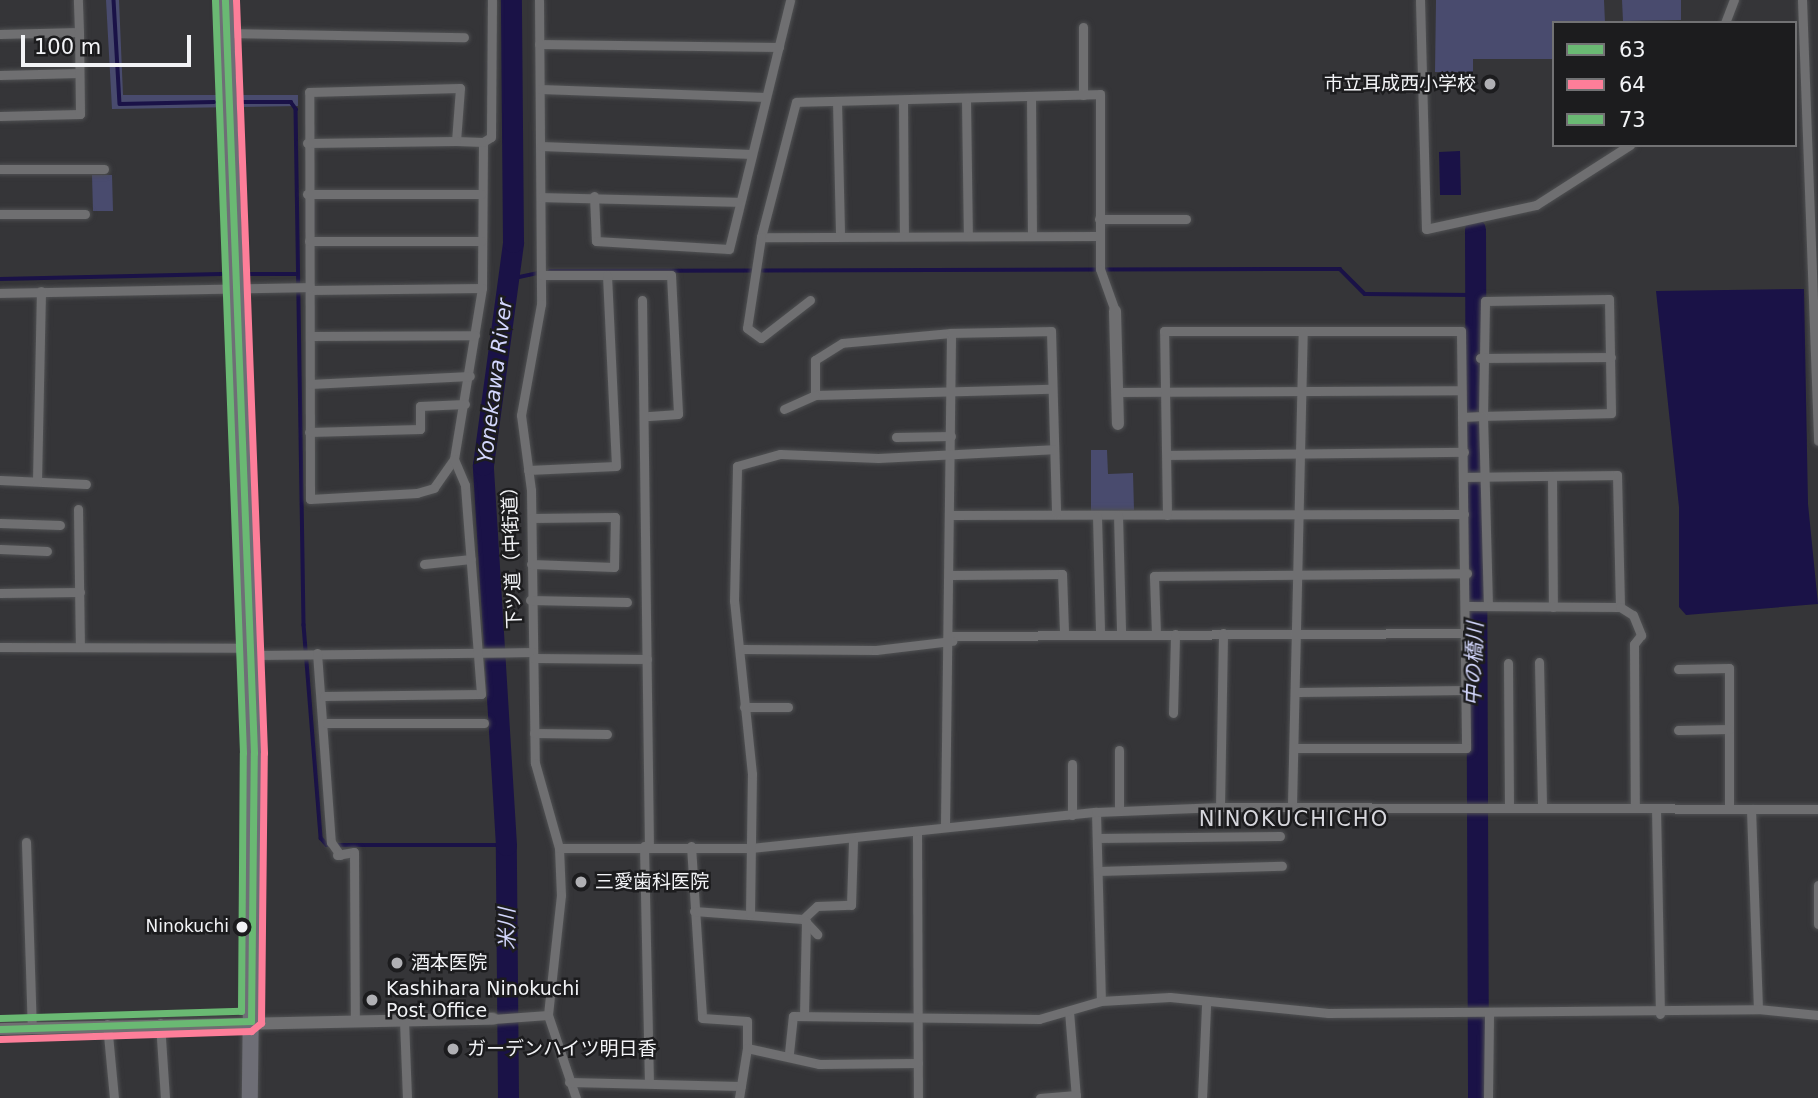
<!DOCTYPE html>
<meta charset="utf-8">
<style>
body{margin:0}
#map{position:relative;width:1818px;height:1098px;overflow:hidden;background:#353538;font-family:"DejaVu Sans","Noto Sans JP",sans-serif}
div>[style]{position:absolute}
[style*='--x']{left:calc(var(--x)*1px);top:calc(var(--y)*1px);width:calc(var(--w)*1px);rotate:calc(var(--a)*1deg)}
.green>*{inset:0;background:#494b6e}
.water>*{inset:0;background:#1a1247}
.stream>*{height:3.5px;margin:-1.75px;padding:0 1.75px;transform-origin:1.75px;border-radius:1.75px;background:#1a1247}
.river>*{height:21px;margin:-10.5px;padding:0 10.5px;transform-origin:10.5px;border-radius:10.5px;background:#1a1247}
.roads{filter:drop-shadow(0 0 2px #505153) drop-shadow(0 0 2px #505153)}
.minor>*{height:9px;margin:-4.5px;padding:0 4.5px;transform-origin:4.5px;border-radius:4.5px;background:#6f6f71}
.tertiary>*{height:12px;margin:-6px;padding:0 6px;transform-origin:6px;border-radius:6px;background:#6f6f71}
.trunk>*{height:16px;margin:-8px;padding:0 8px;transform-origin:8px;border-radius:8px;background:#6e6e76}
.bus-1>*{height:7px;margin:-3.5px;padding:0 3.5px;transform-origin:3.5px;border-radius:3.5px;background:#6ab973}
.bus-2>*{height:7px;margin:-3.5px;padding:0 3.5px;transform-origin:3.5px;border-radius:3.5px;background:#fd7e99}
.bus-3>*{height:7px;margin:-3.5px;padding:0 3.5px;transform-origin:3.5px;border-radius:3.5px;background:#6ab973}
.dots>*{width:19px;height:19px;translate:-50% -50%;box-sizing:border-box;border:4px solid #1c1c1e;border-radius:50%}
span{translate:-50% -50%;white-space:nowrap;text-align:center;line-height:1.15;-webkit-text-stroke:5px #1c1c1e;paint-order:stroke}
.bus-label{font-size:17px;color:#f2f3f6}
.right{translate:-100% -50%;text-align:right}
.poi-label{font-size:19px;color:#f2f3f6}
.left{translate:0 -50%;text-align:left}
.street-label{font-size:19px;color:#f2f3f6}
.water-label{font-size:21px;color:#d3d7fd;font-style:italic}
.neighbourhood-label{font-size:21px;color:#d7d7dd;letter-spacing:2px}
.legend{position:absolute;left:1552px;top:21px;width:245px;height:126px;box-sizing:border-box;background:#1c1c1e;border:2px solid #727274;margin:0;padding:9px 12px;list-style:none;font-size:21px;color:#f2f3f6}
.legend li{display:flex;align-items:center;gap:14px;height:35px}
.legend b{width:35px;border:2px solid #727274}
.scale{position:absolute;left:21px;top:35px;width:170px;height:32px;box-sizing:border-box;border:4px solid #f2f3f6;border-top:0;padding-left:9px;font-size:21px;line-height:24px;white-space:nowrap;color:#f2f3f6;-webkit-text-stroke:5px #1c1c1e;paint-order:stroke}
</style>
<div id="map">
<div class="green">
<div style="clip-path:polygon(106px 0,119px 0,123px 95px,298px 95px,298px 106px,112px 109px)"></div>
<div style="clip-path:polygon(1436px 0,1604px 0,1605px 23px,1554px 23px,1554px 59px,1473px 59px,1473px 72px,1435px 72px)"></div>
<div style="clip-path:polygon(1622px 0,1681px 0,1681px 20px,1623px 21px)"></div>
<div style="clip-path:polygon(92px 175px,112px 175px,113px 211px,93px 211px)"></div>
<div style="clip-path:polygon(1091px 450px,1107px 450px,1108px 474px,1133px 473px,1134px 510px,1091px 511px)"></div>
</div>
<div class="water">
<div style="clip-path:polygon(1460px 151px,1461px 195px,1440px 195px,1439px 152px)"></div>
<div style="clip-path:polygon(1804px 289px,1808px 504px,1818px 604px,1686px 615px,1679px 607px,1679px 507px,1656px 291px)"></div>
</div>
<div class="stream">
<div style="--x:114;--y:0;--w:104;--a:86.7"></div>
<div style="--x:120;--y:104;--w:94;--a:-1.2"></div>
<div style="--x:244;--y:102;--w:47;--a:0"></div>
<div style="--x:291;--y:102;--w:9;--a:54"></div>
<div style="--x:296;--y:109;--w:516;--a:89.11"></div>
<div style="--x:304;--y:625;--w:214;--a:85.4"></div>
<div style="--x:321;--y:838;--w:9;--a:49"></div>
<div style="--x:327;--y:845;--w:179;--a:0"></div>
<div style="--x:550;--y:271;--w:790;--a:-0.15"></div>
<div style="--x:1340;--y:269;--w:35;--a:45"></div>
<div style="--x:1365;--y:294;--w:108;--a:0.5"></div>
<div style="--x:250;--y:274;--w:46;--a:0"></div>
<div style="--x:0;--y:279;--w:221;--a:-1.3"></div>
<div style="--x:510;--y:279;--w:30;--a:-12"></div>
</div>
<div class="river">
<div style="--x:1475;--y:229;--w:869;--a:89.8"></div>
<div style="--x:508;--y:1098;--w:253;--a:-90.5"></div>
<div style="--x:506;--y:845;--w:381;--a:-93.5"></div>
<div style="--x:483;--y:465;--w:225;--a:-82.3"></div>
<div style="--x:513;--y:242;--w:242;--a:-90.5"></div>
</div>
<div class="roads">
<div class="minor">
<div style="--x:539;--y:0;--w:304;--a:89.6"></div>
<div style="--x:541;--y:304;--w:113;--a:100.2"></div>
<div style="--x:521;--y:415;--w:76;--a:82.4"></div>
<div style="--x:531;--y:490;--w:273;--a:89.2"></div>
<div style="--x:535;--y:763;--w:88;--a:74.2"></div>
<div style="--x:559;--y:848;--w:47;--a:87.6"></div>
<div style="--x:561;--y:895;--w:121;--a:96.2"></div>
<div style="--x:548;--y:1015;--w:88;--a:71.4"></div>
<div style="--x:1420;--y:0;--w:229;--a:88.5"></div>
<div style="--x:1426;--y:229;--w:113;--a:-12.3"></div>
<div style="--x:1536;--y:205;--w:112;--a:-32.6"></div>
<div style="--x:1802;--y:0;--w:441;--a:87.9"></div>
<div style="--x:1725;--y:23;--w:25;--a:-69"></div>
<div style="--x:1083;--y:27;--w:68;--a:90"></div>
<div style="--x:226;--y:33;--w:238;--a:1"></div>
<div style="--x:0;--y:34;--w:79;--a:-1.5"></div>
<div style="--x:79;--y:32;--w:32;--a:-92"></div>
<div style="--x:539;--y:44;--w:240;--a:0.7"></div>
<div style="--x:0;--y:75;--w:79;--a:-1.5"></div>
<div style="--x:540;--y:89;--w:226;--a:2"></div>
<div style="--x:1031;--y:97;--w:139;--a:89.6"></div>
<div style="--x:966;--y:100;--w:136;--a:89.2"></div>
<div style="--x:837;--y:101;--w:135;--a:88.7"></div>
<div style="--x:903;--y:101;--w:135;--a:89.6"></div>
<div style="--x:0;--y:116;--w:80;--a:-1.4"></div>
<div style="--x:80;--y:114;--w:82;--a:-90.7"></div>
<div style="--x:483;--y:142;--w:146;--a:90.4"></div>
<div style="--x:482;--y:288;--w:173;--a:99.3"></div>
<div style="--x:454;--y:459;--w:35;--a:125"></div>
<div style="--x:434;--y:488;--w:18;--a:164"></div>
<div style="--x:417;--y:493;--w:107;--a:176.8"></div>
<div style="--x:310;--y:499;--w:407;--a:-90.1"></div>
<div style="--x:309;--y:92;--w:151;--a:-1.5"></div>
<div style="--x:460;--y:88;--w:53;--a:94.3"></div>
<div style="--x:456;--y:141;--w:27;--a:2"></div>
<div style="--x:483;--y:142;--w:9;--a:-32"></div>
<div style="--x:491;--y:137;--w:137;--a:-89.6"></div>
<div style="--x:307;--y:143;--w:149;--a:-0.8"></div>
<div style="--x:541;--y:146;--w:211;--a:2.2"></div>
<div style="--x:0;--y:169;--w:104;--a:0"></div>
<div style="--x:307;--y:194;--w:174;--a:0"></div>
<div style="--x:594;--y:196;--w:45;--a:87.5"></div>
<div style="--x:596;--y:241;--w:133;--a:3.4"></div>
<div style="--x:729;--y:249;--w:256;--a:-76.2"></div>
<div style="--x:542;--y:197;--w:198;--a:1.4"></div>
<div style="--x:0;--y:214;--w:85;--a:0"></div>
<div style="--x:1099;--y:219;--w:87;--a:0"></div>
<div style="--x:1099;--y:236;--w:338;--a:179.8"></div>
<div style="--x:761;--y:237;--w:139;--a:-75.5"></div>
<div style="--x:796;--y:102;--w:304;--a:-1.5"></div>
<div style="--x:1100;--y:94;--w:175;--a:90"></div>
<div style="--x:1100;--y:269;--w:45;--a:70.3"></div>
<div style="--x:761;--y:237;--w:92;--a:98.7"></div>
<div style="--x:747;--y:328;--w:17;--a:36"></div>
<div style="--x:761;--y:338;--w:62;--a:-37.8"></div>
<div style="--x:309;--y:241;--w:172;--a:0"></div>
<div style="--x:542;--y:275;--w:129;--a:0"></div>
<div style="--x:671;--y:275;--w:139;--a:87.1"></div>
<div style="--x:678;--y:414;--w:32;--a:176"></div>
<div style="--x:310;--y:290;--w:172;--a:-0.7"></div>
<div style="--x:0;--y:293;--w:310;--a:-1.1"></div>
<div style="--x:1609;--y:299;--w:114;--a:89"></div>
<div style="--x:1611;--y:413;--w:128;--a:178.7"></div>
<div style="--x:1483;--y:416;--w:115;--a:-89"></div>
<div style="--x:1485;--y:301;--w:124;--a:-0.9"></div>
<div style="--x:642;--y:300;--w:546;--a:89.27"></div>
<div style="--x:951;--y:333;--w:109;--a:174.8"></div>
<div style="--x:842;--y:343;--w:32;--a:148"></div>
<div style="--x:815;--y:360;--w:35;--a:90"></div>
<div style="--x:815;--y:395;--w:236;--a:-1.5"></div>
<div style="--x:310;--y:336;--w:165;--a:-0.3"></div>
<div style="--x:1480;--y:358;--w:131;--a:-0.4"></div>
<div style="--x:310;--y:384;--w:160;--a:-2.9"></div>
<div style="--x:1118;--y:392;--w:343;--a:-0.3"></div>
<div style="--x:784;--y:409;--w:34;--a:-24"></div>
<div style="--x:1462;--y:417;--w:21;--a:-3"></div>
<div style="--x:1483;--y:416;--w:190;--a:88.5"></div>
<div style="--x:309;--y:432;--w:111;--a:-1.5"></div>
<div style="--x:420;--y:429;--w:23;--a:-90"></div>
<div style="--x:420;--y:406;--w:45;--a:-2.5"></div>
<div style="--x:896;--y:437;--w:55;--a:-1"></div>
<div style="--x:1167;--y:455;--w:297;--a:-0.6"></div>
<div style="--x:528;--y:470;--w:88;--a:-2.6"></div>
<div style="--x:616;--y:466;--w:191;--a:-92.7"></div>
<div style="--x:1552;--y:476;--w:131;--a:89.6"></div>
<div style="--x:1464;--y:477;--w:153;--a:-0.7"></div>
<div style="--x:1617;--y:475;--w:132;--a:88.7"></div>
<div style="--x:1620;--y:607;--w:152;--a:-179.6"></div>
<div style="--x:0;--y:480;--w:86;--a:2.7"></div>
<div style="--x:37;--y:481;--w:190;--a:-88.8"></div>
<div style="--x:78;--y:509;--w:136;--a:89.2"></div>
<div style="--x:951;--y:515;--w:513;--a:-0.11"></div>
<div style="--x:1118;--y:515;--w:117;--a:88.5"></div>
<div style="--x:1167;--y:515;--w:184;--a:-90.9"></div>
<div style="--x:1164;--y:331;--w:297;--a:0"></div>
<div style="--x:1461;--y:331;--w:417;--a:89.3"></div>
<div style="--x:1466;--y:748;--w:170;--a:180"></div>
<div style="--x:1097;--y:516;--w:115;--a:88.5"></div>
<div style="--x:0;--y:523;--w:60;--a:1.9"></div>
<div style="--x:0;--y:549;--w:47;--a:2.4"></div>
<div style="--x:424;--y:564;--w:47;--a:-6.1"></div>
<div style="--x:531;--y:564;--w:83;--a:2.1"></div>
<div style="--x:614;--y:567;--w:50;--a:-88.9"></div>
<div style="--x:615;--y:517;--w:83;--a:179.3"></div>
<div style="--x:952;--y:575;--w:110;--a:-0.5"></div>
<div style="--x:1062;--y:574;--w:58;--a:88"></div>
<div style="--x:0;--y:593;--w:80;--a:-0.7"></div>
<div style="--x:530;--y:600;--w:97;--a:1.2"></div>
<div style="--x:1620;--y:607;--w:15;--a:32"></div>
<div style="--x:1633;--y:615;--w:22;--a:68"></div>
<div style="--x:1641;--y:635;--w:11;--a:128"></div>
<div style="--x:1634;--y:644;--w:164;--a:89.7"></div>
<div style="--x:1156;--y:634;--w:58;--a:-92"></div>
<div style="--x:1154;--y:576;--w:313;--a:-0.5"></div>
<div style="--x:952;--y:636;--w:514;--a:-0.33"></div>
<div style="--x:0;--y:647;--w:244;--a:0.2"></div>
<div style="--x:244;--y:648;--w:14;--a:30"></div>
<div style="--x:256;--y:655;--w:277;--a:-0.6"></div>
<div style="--x:743;--y:649;--w:133;--a:0.4"></div>
<div style="--x:876;--y:650;--w:77;--a:-6.8"></div>
<div style="--x:317;--y:653;--w:190;--a:85.8"></div>
<div style="--x:331;--y:842;--w:16;--a:55"></div>
<div style="--x:534;--y:658;--w:113;--a:0.5"></div>
<div style="--x:1539;--y:662;--w:144;--a:88.8"></div>
<div style="--x:1508;--y:663;--w:143;--a:89.6"></div>
<div style="--x:1678;--y:669;--w:51;--a:-1.1"></div>
<div style="--x:1729;--y:668;--w:141;--a:90"></div>
<div style="--x:1298;--y:692;--w:168;--a:-0.7"></div>
<div style="--x:324;--y:696;--w:157;--a:-0.7"></div>
<div style="--x:481;--y:694;--w:210;--a:-94.4"></div>
<div style="--x:465;--y:485;--w:28;--a:-113"></div>
<div style="--x:744;--y:707;--w:44;--a:0"></div>
<div style="--x:1173;--y:713;--w:79;--a:-88.5"></div>
<div style="--x:327;--y:723;--w:157;--a:0"></div>
<div style="--x:1678;--y:730;--w:51;--a:-1.1"></div>
<div style="--x:534;--y:733;--w:73;--a:0.8"></div>
<div style="--x:1072;--y:764;--w:51;--a:90"></div>
<div style="--x:1292;--y:805;--w:474;--a:-88.7"></div>
<div style="--x:1220;--y:807;--w:174;--a:-89"></div>
<div style="--x:1656;--y:808;--w:206;--a:88.9"></div>
<div style="--x:1751;--y:809;--w:200;--a:88"></div>
<div style="--x:1119;--y:811;--w:61;--a:-90"></div>
<div style="--x:1096;--y:812;--w:189;--a:88.5"></div>
<div style="--x:945;--y:827;--w:494;--a:-89.3"></div>
<div style="--x:951;--y:333;--w:100;--a:-1.1"></div>
<div style="--x:1051;--y:331;--w:183;--a:88.4"></div>
<div style="--x:917;--y:832;--w:266;--a:89.8"></div>
<div style="--x:1097;--y:838;--w:183;--a:-0.6"></div>
<div style="--x:26;--y:842;--w:186;--a:88.2"></div>
<div style="--x:644;--y:846;--w:233;--a:88.8"></div>
<div style="--x:691;--y:846;--w:172;--a:86.3"></div>
<div style="--x:702;--y:1018;--w:45;--a:3.8"></div>
<div style="--x:747;--y:1021;--w:27;--a:90"></div>
<div style="--x:559;--y:848;--w:192;--a:0"></div>
<div style="--x:751;--y:848;--w:347;--a:-6"></div>
<div style="--x:1096;--y:812;--w:124;--a:-2.3"></div>
<div style="--x:1220;--y:807;--w:598;--a:0.19"></div>
<div style="--x:337;--y:855;--w:17;--a:-10"></div>
<div style="--x:354;--y:852;--w:169;--a:89.7"></div>
<div style="--x:1098;--y:871;--w:184;--a:-1.6"></div>
<div style="--x:1818;--y:885;--w:39;--a:90"></div>
<div style="--x:694;--y:911;--w:109;--a:4.2"></div>
<div style="--x:803;--y:919;--w:21;--a:47"></div>
<div style="--x:750;--y:914;--w:140;--a:-89.2"></div>
<div style="--x:752;--y:774;--w:174;--a:-95.9"></div>
<div style="--x:734;--y:601;--w:135;--a:-88.7"></div>
<div style="--x:737;--y:466;--w:45;--a:-15.6"></div>
<div style="--x:780;--y:454;--w:98;--a:2.3"></div>
<div style="--x:878;--y:458;--w:175;--a:-2.9"></div>
<div style="--x:803;--y:919;--w:19;--a:-43"></div>
<div style="--x:817;--y:906;--w:34;--a:-2"></div>
<div style="--x:851;--y:905;--w:65;--a:-88.2"></div>
<div style="--x:1069;--y:1011;--w:87;--a:85.4"></div>
<div style="--x:804;--y:1016;--w:95;--a:-88.8"></div>
<div style="--x:493;--y:1019;--w:55;--a:-4.2"></div>
<div style="--x:404;--y:1020;--w:78;--a:87.8"></div>
<div style="--x:160;--y:1023;--w:75;--a:86.2"></div>
<div style="--x:107;--y:1024;--w:74;--a:84.6"></div>
<div style="--x:789;--y:1053;--w:37;--a:-84"></div>
<div style="--x:793;--y:1016;--w:246;--a:0.7"></div>
<div style="--x:1039;--y:1019;--w:65;--a:-16.2"></div>
<div style="--x:1101;--y:1001;--w:69;--a:-3.3"></div>
<div style="--x:1170;--y:997;--w:159;--a:5.8"></div>
<div style="--x:1328;--y:1013;--w:430;--a:-0.5"></div>
<div style="--x:1758;--y:1009;--w:60;--a:5.7"></div>
<div style="--x:569;--y:1082;--w:172;--a:1.3"></div>
<div style="--x:739;--y:1098;--w:51;--a:-80.9"></div>
<div style="--x:747;--y:1048;--w:74;--a:12.5"></div>
<div style="--x:819;--y:1064;--w:99;--a:-0.6"></div>
<div style="--x:1040;--y:1098;--w:36;--a:-5"></div>
<div style="--x:1202;--y:1098;--w:93;--a:-87.5"></div>
<div style="--x:1488;--y:1098;--w:86;--a:-89.3"></div>
</div>
<div class="tertiary">
<div style="--x:1115;--y:311;--w:113;--a:88.5"></div>
<div style="--x:0;--y:1029;--w:493;--a:-1.2"></div>
</div>
<div class="trunk">
<div style="--x:225;--y:0;--w:754;--a:87.79"></div>
<div style="--x:254;--y:753;--w:345;--a:90.7"></div>
</div>
</div>
<div class="bus-1">
<div style="--x:0;--y:1029;--w:251;--a:-1.8"></div>
<div style="--x:251;--y:1021;--w:268;--a:-89.4"></div>
<div style="--x:254;--y:753;--w:754;--a:-92.21"></div>
</div>
<div class="bus-2">
<div style="--x:0;--y:1039;--w:251;--a:-1.8"></div>
<div style="--x:251;--y:1031;--w:13;--a:-39"></div>
<div style="--x:261;--y:1023;--w:270;--a:-89.4"></div>
<div style="--x:264;--y:753;--w:754;--a:-92.13"></div>
</div>
<div class="bus-3">
<div style="--x:0;--y:1018;--w:241;--a:-1.7"></div>
<div style="--x:241;--y:1011;--w:258;--a:-89.6"></div>
<div style="--x:243;--y:753;--w:754;--a:-92.13"></div>
</div>
<div class="dots">
<div style="left:1490px;top:84px;background:#b0b0b4"></div>
<div style="left:581px;top:882px;background:#b0b0b4"></div>
<div style="left:242px;top:927px;background:#f2f3f6"></div>
<div style="left:397px;top:963px;background:#b0b0b4"></div>
<div style="left:372px;top:1000px;background:#b0b0b4"></div>
<div style="left:453px;top:1049px;background:#b0b0b4"></div>
</div>
<div class="bus-label">
<span class="right" style="left:229px;top:927px">Ninokuchi</span>
</div>
<div class="poi-label">
<span class="right" style="left:1476px;top:84px">市立耳成西小学校</span>
<span class="left" style="left:595px;top:882px">三愛歯科医院</span>
<span class="left" style="left:411px;top:963px">酒本医院</span>
<span class="left" style="left:386px;top:1000px">Kashihara Ninokuchi<br>Post Office</span>
<span class="left" style="left:467px;top:1049px">ガーデンハイツ明日香</span>
</div>
<div class="street-label">
<span style="left:512px;top:553px;rotate:-92deg">下ツ道（中街道）</span>
</div>
<div class="water-label">
<span style="left:495px;top:381px;rotate:-83deg">Yonekawa River</span>
<span style="left:1474px;top:664px;rotate:-88deg">中の橋川</span>
<span style="left:507px;top:929px;rotate:-90deg">米川</span>
</div>
<div class="neighbourhood-label">
<span style="left:1294px;top:819px">NINOKUCHICHO</span>
</div>
<ul class="legend">
<li><b style="height:9px;background:#6ab973"></b>63</li>
<li><b style="height:9px;background:#fd7e99"></b>64</li>
<li><b style="height:9px;background:#6ab973"></b>73</li>
</ul>
<div class="scale">100 m</div>
</div>
